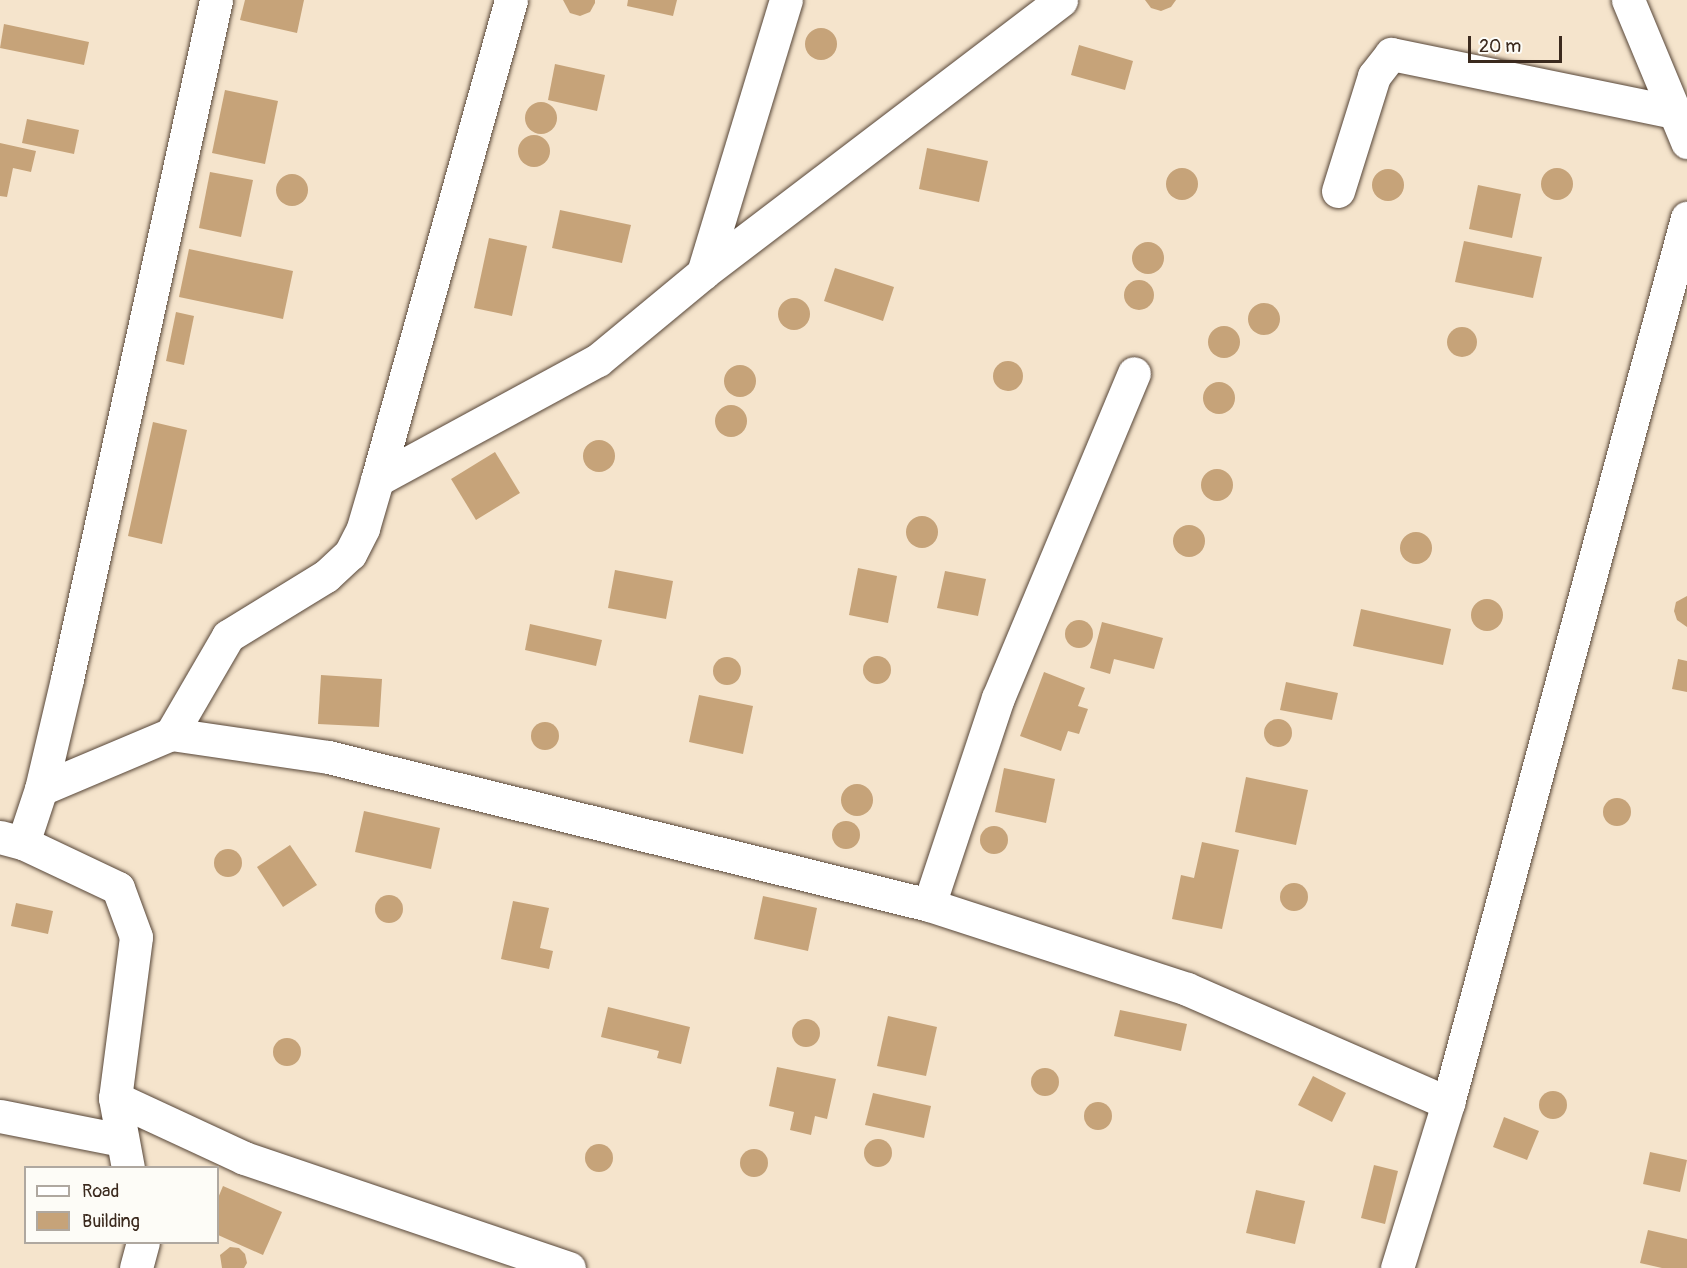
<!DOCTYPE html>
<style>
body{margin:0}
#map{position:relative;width:1687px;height:1268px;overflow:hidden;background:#f5e4cc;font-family:Pangolin,sans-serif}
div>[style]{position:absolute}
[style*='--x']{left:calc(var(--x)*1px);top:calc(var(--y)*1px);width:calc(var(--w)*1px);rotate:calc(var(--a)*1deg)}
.building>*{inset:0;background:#c6a379}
.round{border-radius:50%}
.roads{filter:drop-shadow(0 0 2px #574638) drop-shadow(0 0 2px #574638)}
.street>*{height:33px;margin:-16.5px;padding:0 16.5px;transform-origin:16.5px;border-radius:16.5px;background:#fff}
span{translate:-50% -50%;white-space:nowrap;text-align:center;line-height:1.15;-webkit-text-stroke:6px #fdfcf7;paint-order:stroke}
.legend{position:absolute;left:24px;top:1166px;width:195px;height:78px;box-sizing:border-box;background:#fdfcf7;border:2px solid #afa8a0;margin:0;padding:8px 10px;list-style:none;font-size:18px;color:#3b2a1e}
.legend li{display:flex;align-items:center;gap:12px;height:30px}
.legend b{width:30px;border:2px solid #afa8a0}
.scale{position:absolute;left:1468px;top:36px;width:94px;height:27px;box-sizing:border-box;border:3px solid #3b2a1e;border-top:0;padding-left:8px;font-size:18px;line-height:21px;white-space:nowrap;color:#3b2a1e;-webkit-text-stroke:4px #fdfcf7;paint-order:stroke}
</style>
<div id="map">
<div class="building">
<div style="clip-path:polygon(245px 0,304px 0,297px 33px,240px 20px)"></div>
<div style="clip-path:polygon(563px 0,595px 0,595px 3px,590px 12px,580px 16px,570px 13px)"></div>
<div style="clip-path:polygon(628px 0,677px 0,673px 16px,627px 6px)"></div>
<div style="clip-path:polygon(1145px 0,1176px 0,1171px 7px,1161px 11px,1151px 8px)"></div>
<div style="clip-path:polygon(4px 24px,89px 42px,84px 65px,0 48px)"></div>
<div class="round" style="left:805px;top:28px;width:32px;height:32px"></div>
<div style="clip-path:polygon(1079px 45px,1133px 61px,1125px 90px,1071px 75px)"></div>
<div style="clip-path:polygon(555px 64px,605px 75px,597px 111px,548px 100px)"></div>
<div style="clip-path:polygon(225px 90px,278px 101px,265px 164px,212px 153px)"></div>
<div class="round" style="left:525px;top:102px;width:32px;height:32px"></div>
<div style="clip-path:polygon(27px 119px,79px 130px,74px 154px,22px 143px)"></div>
<div class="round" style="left:518px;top:135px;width:32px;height:32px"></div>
<div style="clip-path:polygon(0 143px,36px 151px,31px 172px,13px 168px,7px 197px,0 196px)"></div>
<div style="clip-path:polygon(927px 148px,988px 161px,979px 202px,919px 189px)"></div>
<div class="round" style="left:1166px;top:168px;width:32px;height:32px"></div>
<div class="round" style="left:1541px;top:168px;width:32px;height:32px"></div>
<div class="round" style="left:1372px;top:169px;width:32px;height:32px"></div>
<div style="clip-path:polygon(210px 172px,253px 180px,241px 237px,199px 228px)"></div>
<div class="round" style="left:276px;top:174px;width:32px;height:32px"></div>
<div style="clip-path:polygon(1478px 185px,1521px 194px,1512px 238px,1469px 229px)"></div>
<div style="clip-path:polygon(560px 210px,631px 225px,622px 263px,552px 248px)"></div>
<div style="clip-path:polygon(489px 238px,527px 246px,512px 316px,474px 308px)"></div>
<div style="clip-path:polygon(1464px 241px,1542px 257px,1533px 298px,1455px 282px)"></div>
<div class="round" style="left:1132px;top:242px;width:32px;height:32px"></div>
<div style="clip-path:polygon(189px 249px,293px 271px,283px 319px,179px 297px)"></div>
<div style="clip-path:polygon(835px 268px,894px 287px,883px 321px,824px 301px)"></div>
<div class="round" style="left:1124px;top:280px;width:30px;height:30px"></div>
<div class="round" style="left:778px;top:298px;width:32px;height:32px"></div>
<div class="round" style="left:1248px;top:303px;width:32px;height:32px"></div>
<div style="clip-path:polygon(176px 312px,194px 316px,184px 365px,166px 361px)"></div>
<div class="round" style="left:1208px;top:326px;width:32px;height:32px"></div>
<div class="round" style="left:1447px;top:327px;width:30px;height:30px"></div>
<div class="round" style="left:993px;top:361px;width:30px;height:30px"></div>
<div class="round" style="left:724px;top:365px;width:32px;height:32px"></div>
<div class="round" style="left:1203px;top:382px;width:32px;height:32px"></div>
<div class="round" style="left:715px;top:405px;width:32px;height:32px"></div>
<div style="clip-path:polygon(153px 422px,187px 430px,162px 544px,128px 536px)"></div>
<div class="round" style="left:583px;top:440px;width:32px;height:32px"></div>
<div style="clip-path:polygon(495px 452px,520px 493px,476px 520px,451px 479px)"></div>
<div class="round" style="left:1201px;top:469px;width:32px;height:32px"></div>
<div class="round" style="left:906px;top:516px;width:32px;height:32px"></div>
<div class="round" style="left:1173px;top:525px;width:32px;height:32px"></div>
<div class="round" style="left:1400px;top:532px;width:32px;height:32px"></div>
<div style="clip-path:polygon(858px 568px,897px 576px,888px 623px,849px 615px)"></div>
<div style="clip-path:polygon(615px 570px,673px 581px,666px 619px,608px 608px)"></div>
<div style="clip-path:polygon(945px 571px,986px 579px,978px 616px,937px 608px)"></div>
<div style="clip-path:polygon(1687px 596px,1687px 627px,1677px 620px,1674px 611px,1676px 602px)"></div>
<div class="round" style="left:1471px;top:599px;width:32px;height:32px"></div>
<div style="clip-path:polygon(1361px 609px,1451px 629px,1443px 665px,1353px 646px)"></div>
<div class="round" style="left:1065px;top:620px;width:28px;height:28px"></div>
<div style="clip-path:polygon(1102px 622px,1163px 638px,1154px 669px,1114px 659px,1110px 674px,1090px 668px)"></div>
<div style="clip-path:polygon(530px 624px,602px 640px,596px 666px,525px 650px)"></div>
<div class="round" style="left:863px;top:656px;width:28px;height:28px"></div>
<div class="round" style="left:713px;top:657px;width:28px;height:28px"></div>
<div style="clip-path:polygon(1678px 659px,1687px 661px,1687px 692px,1672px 689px)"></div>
<div style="clip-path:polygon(1044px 672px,1085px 688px,1078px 706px,1088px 709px,1079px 734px,1068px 731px,1061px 751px,1020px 736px)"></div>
<div style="clip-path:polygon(321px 675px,382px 679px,379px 727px,318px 724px)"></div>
<div style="clip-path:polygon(1286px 682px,1338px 693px,1332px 720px,1280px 710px)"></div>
<div style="clip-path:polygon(699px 695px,753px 706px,743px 754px,689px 742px)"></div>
<div class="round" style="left:1264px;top:719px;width:28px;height:28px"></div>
<div class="round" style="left:531px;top:722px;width:28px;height:28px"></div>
<div style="clip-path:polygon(1004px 768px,1055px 779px,1046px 823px,995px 812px)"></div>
<div style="clip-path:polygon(1246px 777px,1308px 790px,1296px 845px,1235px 832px)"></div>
<div class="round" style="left:841px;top:784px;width:32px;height:32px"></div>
<div class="round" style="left:1603px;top:798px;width:28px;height:28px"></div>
<div style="clip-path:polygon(364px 811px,440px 828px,431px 869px,355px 852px)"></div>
<div class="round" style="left:832px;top:821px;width:28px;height:28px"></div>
<div class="round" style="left:980px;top:826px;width:28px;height:28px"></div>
<div style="clip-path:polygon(1202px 842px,1239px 850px,1222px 929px,1172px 919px,1181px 875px,1194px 878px)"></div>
<div style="clip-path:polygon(290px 845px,317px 885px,283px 907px,257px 867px)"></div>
<div class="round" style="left:214px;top:849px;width:28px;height:28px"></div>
<div class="round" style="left:1280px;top:883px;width:28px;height:28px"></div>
<div class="round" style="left:375px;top:895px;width:28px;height:28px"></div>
<div style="clip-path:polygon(763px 896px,817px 908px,808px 951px,754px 939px)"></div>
<div style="clip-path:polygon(513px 901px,549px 908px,540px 948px,553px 951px,549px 969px,501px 959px)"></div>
<div style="clip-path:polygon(16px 903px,53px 911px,48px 934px,11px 926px)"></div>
<div style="clip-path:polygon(608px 1007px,690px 1027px,681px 1064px,657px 1058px,659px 1051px,601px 1037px)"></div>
<div style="clip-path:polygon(1120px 1010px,1187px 1024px,1181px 1051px,1114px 1036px)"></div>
<div style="clip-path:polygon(888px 1016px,937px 1027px,926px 1076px,877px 1066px)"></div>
<div class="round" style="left:792px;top:1019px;width:28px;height:28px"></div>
<div class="round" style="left:273px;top:1038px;width:28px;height:28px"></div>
<div style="clip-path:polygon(777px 1067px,836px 1079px,827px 1119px,815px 1116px,811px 1135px,790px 1130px,794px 1112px,769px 1106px)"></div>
<div class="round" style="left:1031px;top:1068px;width:28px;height:28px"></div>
<div style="clip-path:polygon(1313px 1076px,1346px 1093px,1332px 1122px,1298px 1105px)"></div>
<div class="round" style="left:1539px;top:1091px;width:28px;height:28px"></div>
<div style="clip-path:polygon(873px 1093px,931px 1106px,924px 1138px,865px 1125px)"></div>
<div class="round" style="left:1084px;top:1102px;width:28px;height:28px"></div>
<div style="clip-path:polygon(1504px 1117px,1539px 1131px,1527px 1160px,1493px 1147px)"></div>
<div class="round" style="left:864px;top:1139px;width:28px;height:28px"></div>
<div class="round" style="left:585px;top:1144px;width:28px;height:28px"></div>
<div class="round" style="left:740px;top:1149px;width:28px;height:28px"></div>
<div style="clip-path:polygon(1650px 1152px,1687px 1160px,1680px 1192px,1643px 1184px)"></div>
<div style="clip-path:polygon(1374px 1165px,1398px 1171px,1385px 1224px,1361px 1218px)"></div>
<div style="clip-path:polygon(223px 1186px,282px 1212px,263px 1255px,218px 1235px,218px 1198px)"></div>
<div style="clip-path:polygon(1256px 1190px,1305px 1201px,1295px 1244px,1246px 1233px)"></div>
<div style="clip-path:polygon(1648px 1230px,1687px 1239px,1687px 1268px,1662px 1268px,1640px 1263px)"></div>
<div style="clip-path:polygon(230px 1247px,239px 1248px,245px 1254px,247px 1263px,244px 1268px,222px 1268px,220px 1255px)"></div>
</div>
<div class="roads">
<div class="street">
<div style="--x:1628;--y:0;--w:154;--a:67.4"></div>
<div style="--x:1338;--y:191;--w:121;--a:-72.6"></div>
<div style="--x:1374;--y:76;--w:28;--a:-52"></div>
<div style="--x:1391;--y:54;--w:289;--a:11.6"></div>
<div style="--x:703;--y:273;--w:285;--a:-73.1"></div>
<div style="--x:377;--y:480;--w:251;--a:-28.5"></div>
<div style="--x:598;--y:360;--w:136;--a:-39.6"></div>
<div style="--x:703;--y:273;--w:450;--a:-37.3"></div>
<div style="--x:171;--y:734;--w:159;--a:8.3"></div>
<div style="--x:328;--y:757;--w:619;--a:13.83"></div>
<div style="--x:929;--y:905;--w:271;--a:18"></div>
<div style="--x:1187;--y:989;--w:285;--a:23.6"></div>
<div style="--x:1448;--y:1103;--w:917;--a:-74.89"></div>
<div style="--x:41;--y:789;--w:141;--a:-22.9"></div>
<div style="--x:171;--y:734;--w:113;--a:-59.8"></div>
<div style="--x:228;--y:636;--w:115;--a:-31.5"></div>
<div style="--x:326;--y:576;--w:33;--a:-43"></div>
<div style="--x:350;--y:554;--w:29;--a:-63"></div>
<div style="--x:363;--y:528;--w:50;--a:-73.7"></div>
<div style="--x:377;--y:480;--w:498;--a:-74.4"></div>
<div style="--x:0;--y:837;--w:24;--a:15"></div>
<div style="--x:23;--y:843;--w:105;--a:25.3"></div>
<div style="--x:118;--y:888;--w:52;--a:69.8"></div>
<div style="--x:136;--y:937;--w:162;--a:97.4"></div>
<div style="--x:115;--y:1098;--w:71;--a:79.5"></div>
<div style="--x:23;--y:843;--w:57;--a:-71.6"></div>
<div style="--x:41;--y:789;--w:113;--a:-76.7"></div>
<div style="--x:67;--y:679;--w:695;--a:-77.62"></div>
<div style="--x:929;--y:905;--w:218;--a:-71.6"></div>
<div style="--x:998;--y:698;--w:352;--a:-67.3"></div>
<div style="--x:115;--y:1098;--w:142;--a:24.9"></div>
<div style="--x:244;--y:1158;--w:343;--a:18.7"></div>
<div style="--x:0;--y:1116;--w:123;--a:11.2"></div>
<div style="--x:136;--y:1268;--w:27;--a:-75"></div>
<div style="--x:1397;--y:1268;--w:173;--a:-72.8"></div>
</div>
</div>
<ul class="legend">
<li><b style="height:8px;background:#fff"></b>Road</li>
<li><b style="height:16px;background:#c6a379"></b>Building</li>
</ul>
<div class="scale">20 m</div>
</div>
